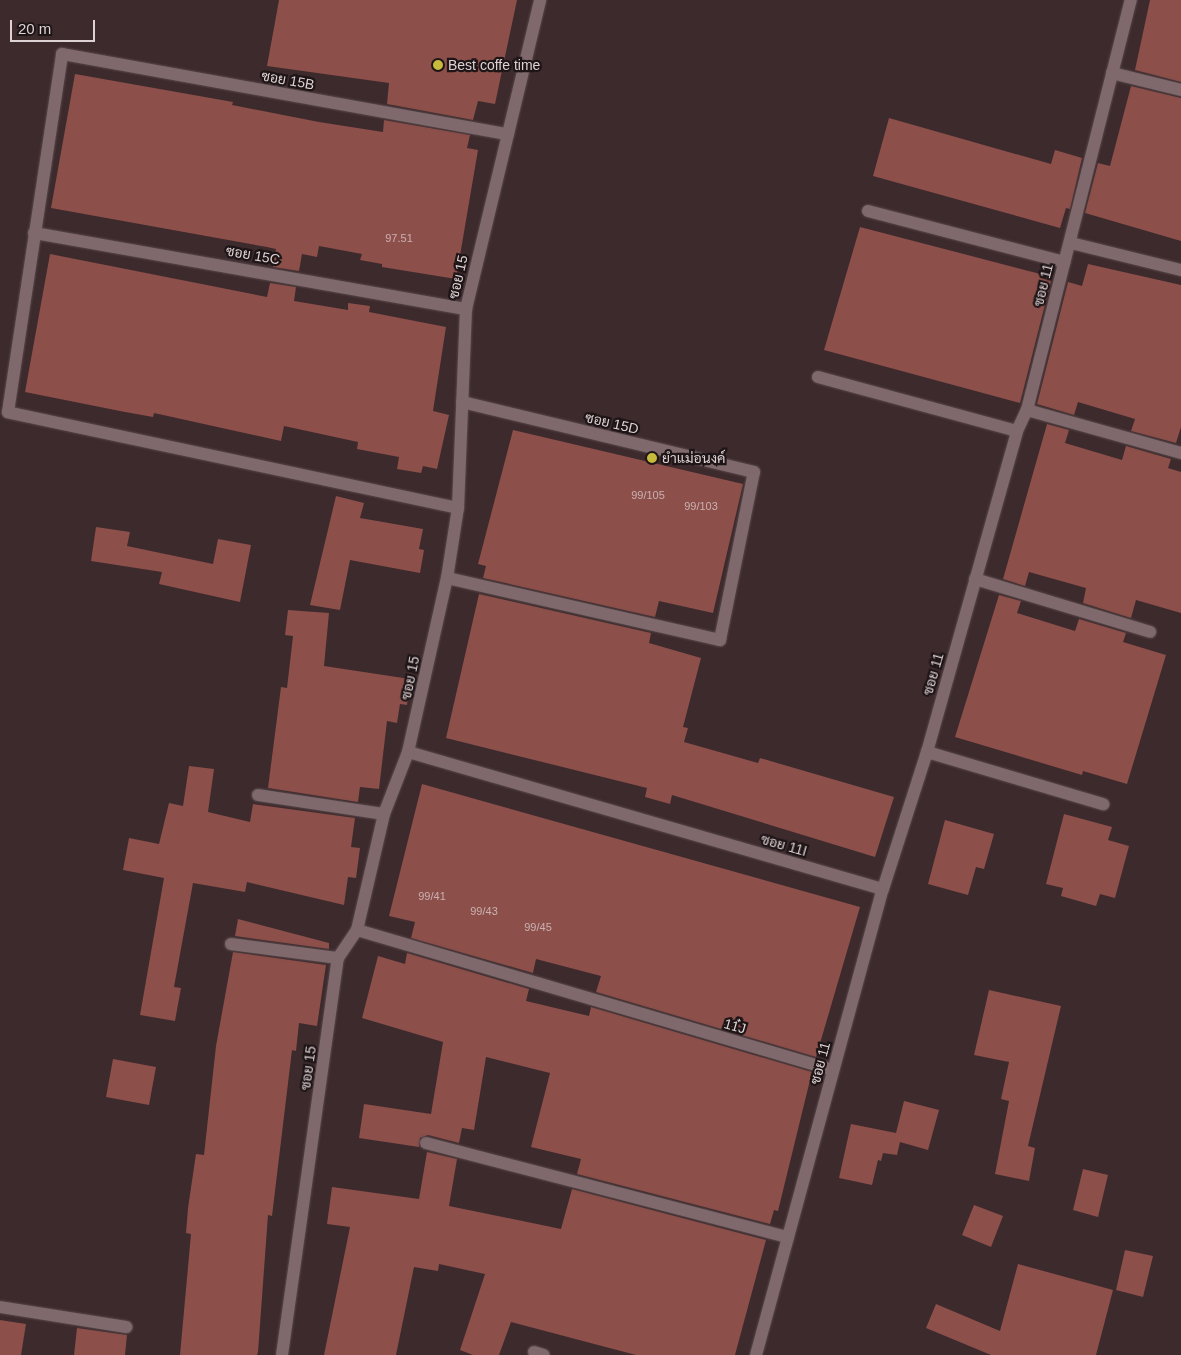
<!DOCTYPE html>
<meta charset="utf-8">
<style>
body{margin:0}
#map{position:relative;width:1181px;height:1355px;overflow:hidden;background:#3d2a2d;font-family:Arial,Sarabun,sans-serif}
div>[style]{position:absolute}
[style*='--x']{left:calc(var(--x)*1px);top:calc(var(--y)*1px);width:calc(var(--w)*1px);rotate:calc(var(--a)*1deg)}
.building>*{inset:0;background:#8c4f4a}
.roads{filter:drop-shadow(0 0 1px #58484a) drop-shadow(0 0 1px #58484a)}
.lane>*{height:12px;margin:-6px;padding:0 6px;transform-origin:6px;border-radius:6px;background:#7f696d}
.street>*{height:12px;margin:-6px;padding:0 6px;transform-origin:6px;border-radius:6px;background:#7f696d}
.dots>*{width:14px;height:14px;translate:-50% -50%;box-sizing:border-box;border:2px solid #1e1517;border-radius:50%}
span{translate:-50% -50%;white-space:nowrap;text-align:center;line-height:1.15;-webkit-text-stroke:4.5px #1e1517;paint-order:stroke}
.number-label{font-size:11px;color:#cab1b2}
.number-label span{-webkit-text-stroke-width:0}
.poi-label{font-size:14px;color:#dfd2d4}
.left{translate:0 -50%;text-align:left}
.street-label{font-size:14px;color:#dfd2d4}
.scale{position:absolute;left:10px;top:20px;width:85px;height:22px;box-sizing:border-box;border:2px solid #dfd2d4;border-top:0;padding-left:6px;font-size:15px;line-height:18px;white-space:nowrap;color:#dfd2d4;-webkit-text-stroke:4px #1e1517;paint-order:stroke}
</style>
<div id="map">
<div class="building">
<div style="clip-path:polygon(279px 0,517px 0,495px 104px,478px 101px,473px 120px,387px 104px,389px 83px,267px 66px)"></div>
<div style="clip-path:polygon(1150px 0,1181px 0,1181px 82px,1135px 70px)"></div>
<div style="clip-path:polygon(75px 74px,233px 102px,232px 105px,319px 122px,383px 132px,384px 120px,470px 135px,467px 148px,478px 150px,456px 279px,382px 267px,382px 264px,360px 260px,362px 254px,319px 246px,317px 257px,302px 254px,299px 271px,273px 267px,276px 249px,267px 247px,51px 208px)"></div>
<div style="clip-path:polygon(1131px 86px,1181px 98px,1181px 241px,1085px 213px,1098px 163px,1110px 166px)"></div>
<div style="clip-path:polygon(889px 118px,1051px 164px,1055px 150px,1082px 158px,1070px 209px,1066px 208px,1060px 228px,873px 176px)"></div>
<div style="clip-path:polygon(860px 227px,1052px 277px,1020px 403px,824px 350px)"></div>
<div style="clip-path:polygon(50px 254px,267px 297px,270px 283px,296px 287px,294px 301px,348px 310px,348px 303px,370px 306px,369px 312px,446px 327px,433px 411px,449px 415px,437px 469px,423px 466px,421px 473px,397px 469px,399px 457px,357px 449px,358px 442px,284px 426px,281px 441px,154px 413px,153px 417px,125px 412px,25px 392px)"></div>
<div style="clip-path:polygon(1088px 264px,1181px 285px,1181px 427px,1176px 443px,1131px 431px,1135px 419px,1078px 402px,1074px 415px,1037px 404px,1068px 282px,1082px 286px)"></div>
<div style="clip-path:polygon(1047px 424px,1069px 430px,1065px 443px,1122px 460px,1126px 446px,1171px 459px,1168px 468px,1181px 472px,1181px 613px,1136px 600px,1131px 618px,1083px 603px,1086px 588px,1029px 572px,1025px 586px,1003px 579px)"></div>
<div style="clip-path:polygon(513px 430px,743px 484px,713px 613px,659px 601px,655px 617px,483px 578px,486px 566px,478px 564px)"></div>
<div style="clip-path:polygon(336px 496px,364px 503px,360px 518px,423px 529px,419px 549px,424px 550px,420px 573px,350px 560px,340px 610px,310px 605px)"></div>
<div style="clip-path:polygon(96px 527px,130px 532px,127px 546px,213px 564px,218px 539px,251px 545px,240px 602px,159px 584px,162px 572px,91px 561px)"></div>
<div style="clip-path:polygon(479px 594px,651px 633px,649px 643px,701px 658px,683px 727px,688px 728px,684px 742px,758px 763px,760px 758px,894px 797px,875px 857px,672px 795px,670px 804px,645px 797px,647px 788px,446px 738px)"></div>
<div style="clip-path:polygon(999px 595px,1021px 601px,1017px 613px,1075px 631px,1079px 619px,1126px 633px,1123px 642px,1166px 655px,1127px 784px,1083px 771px,1082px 775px,955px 737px)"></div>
<div style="clip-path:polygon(288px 610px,329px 613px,324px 666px,410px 679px,407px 705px,400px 704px,397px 723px,387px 721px,379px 789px,360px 787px,358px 802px,268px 788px,281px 687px,287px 688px,293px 636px,285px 635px)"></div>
<div style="clip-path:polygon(189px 766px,214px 769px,208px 812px,250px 822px,253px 804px,355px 818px,351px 847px,360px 848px,356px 878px,348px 877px,344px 905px,247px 882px,245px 892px,193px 883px,174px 987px,181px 988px,175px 1021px,140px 1015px,164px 878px,123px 870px,129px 838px,159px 844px,169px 803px,183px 806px)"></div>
<div style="clip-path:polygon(422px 784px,860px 907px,816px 1057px,596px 992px,601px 976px,536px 959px,533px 973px,411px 938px,415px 922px,389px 916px)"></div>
<div style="clip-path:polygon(1064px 814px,1112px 827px,1108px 840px,1129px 846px,1115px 898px,1100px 894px,1096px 906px,1061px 896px,1063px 888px,1046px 884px)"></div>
<div style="clip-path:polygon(945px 820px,994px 834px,984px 869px,976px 867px,968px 895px,928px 884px)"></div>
<div style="clip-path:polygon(238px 919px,329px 943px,329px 949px,235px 936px)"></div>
<div style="clip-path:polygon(233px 952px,326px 965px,317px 1026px,299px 1023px,296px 1051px,292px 1050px,272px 1216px,268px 1215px,258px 1352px,257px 1355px,180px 1355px,191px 1234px,186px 1233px,188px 1208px,196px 1154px,204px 1155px,216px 1046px)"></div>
<div style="clip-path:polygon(407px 953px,529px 989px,526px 1001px,589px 1016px,591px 1007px,812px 1072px,778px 1211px,774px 1210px,770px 1224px,577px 1174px,581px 1159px,531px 1147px,550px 1073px,486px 1057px,474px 1130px,462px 1128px,459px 1143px,428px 1135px,420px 1138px,419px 1147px,359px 1138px,364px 1104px,431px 1114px,443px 1042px,362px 1018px,378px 956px,405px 964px)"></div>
<div style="clip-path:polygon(989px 990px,1061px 1006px,1028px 1146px,1035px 1148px,1029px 1181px,995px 1174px,1009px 1101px,1001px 1099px,1009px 1062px,974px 1055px)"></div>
<div style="clip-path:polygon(113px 1059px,156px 1067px,149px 1105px,106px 1097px)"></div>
<div style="clip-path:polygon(904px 1101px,939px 1110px,928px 1150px,900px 1142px,897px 1155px,883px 1153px,881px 1161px,878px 1160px,872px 1185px,839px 1178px,851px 1124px,896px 1133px)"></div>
<div style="clip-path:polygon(427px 1152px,457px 1159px,449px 1206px,561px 1229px,572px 1189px,766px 1240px,735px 1355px,636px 1355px,511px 1322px,499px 1355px,473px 1355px,460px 1350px,485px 1274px,439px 1264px,438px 1271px,414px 1267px,396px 1355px,324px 1355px,350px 1227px,327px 1224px,332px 1187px,419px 1199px)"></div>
<div style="clip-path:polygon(1083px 1169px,1108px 1175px,1098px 1217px,1073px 1210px)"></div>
<div style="clip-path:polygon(974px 1205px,1003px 1216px,991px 1247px,962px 1235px)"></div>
<div style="clip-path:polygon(1125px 1250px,1153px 1256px,1143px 1297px,1116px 1290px)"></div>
<div style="clip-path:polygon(1018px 1264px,1113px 1290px,1096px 1355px,991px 1355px,926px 1328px,936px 1304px,1000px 1331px)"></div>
<div style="clip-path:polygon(0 1320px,26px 1324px,21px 1355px,0 1355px)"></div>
<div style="clip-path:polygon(77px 1328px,127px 1335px,125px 1355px,74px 1355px)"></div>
</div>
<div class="roads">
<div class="lane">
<div style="--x:0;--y:1307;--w:128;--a:9"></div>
</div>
<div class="street">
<div style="--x:1112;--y:73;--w:71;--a:13.8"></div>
<div style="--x:868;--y:211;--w:203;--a:14.6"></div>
<div style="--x:34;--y:233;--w:439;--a:10"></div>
<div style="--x:1071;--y:243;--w:113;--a:13.8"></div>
<div style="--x:818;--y:377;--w:206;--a:15.2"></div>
<div style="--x:1027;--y:410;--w:160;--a:15.6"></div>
<div style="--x:458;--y:508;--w:460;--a:-168"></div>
<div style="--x:8;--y:412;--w:362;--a:-81.4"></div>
<div style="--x:62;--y:54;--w:453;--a:10.2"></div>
<div style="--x:447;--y:578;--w:280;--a:12.8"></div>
<div style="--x:720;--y:640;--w:171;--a:-78.6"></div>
<div style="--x:754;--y:472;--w:300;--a:-166.5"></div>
<div style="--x:975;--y:579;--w:183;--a:16.8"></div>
<div style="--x:408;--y:752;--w:494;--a:16.1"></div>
<div style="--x:927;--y:752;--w:184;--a:16.5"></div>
<div style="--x:258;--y:795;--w:127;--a:8.6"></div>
<div style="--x:357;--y:930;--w:496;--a:16.4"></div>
<div style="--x:231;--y:944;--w:108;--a:7.5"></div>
<div style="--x:426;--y:1143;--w:374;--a:14.6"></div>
<div style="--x:534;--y:1352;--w:10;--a:17"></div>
<div style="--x:282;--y:1355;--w:401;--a:-82"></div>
<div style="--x:338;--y:958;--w:34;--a:-56"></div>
<div style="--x:357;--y:930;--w:119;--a:-76.9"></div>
<div style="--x:384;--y:814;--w:66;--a:-68.8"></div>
<div style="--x:408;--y:752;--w:178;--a:-77.4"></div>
<div style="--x:447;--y:578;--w:71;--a:-81.1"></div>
<div style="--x:458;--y:508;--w:199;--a:-87.7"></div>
<div style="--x:466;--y:309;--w:318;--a:-76.5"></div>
<div style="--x:756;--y:1355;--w:483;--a:-74.8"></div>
<div style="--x:883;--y:889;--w:144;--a:-72.2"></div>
<div style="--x:927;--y:752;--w:333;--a:-74.3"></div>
<div style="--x:1017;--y:431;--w:23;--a:-65"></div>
<div style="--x:1027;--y:410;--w:423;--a:-75.8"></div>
</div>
</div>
<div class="dots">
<div style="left:438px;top:65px;background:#c7bb3b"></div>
<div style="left:652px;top:458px;background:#c7bb3b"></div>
</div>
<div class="number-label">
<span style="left:399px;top:238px">97.51</span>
<span style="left:648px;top:495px">99/105</span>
<span style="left:701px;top:506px">99/103</span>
<span style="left:432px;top:896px">99/41</span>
<span style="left:484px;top:911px">99/43</span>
<span style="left:538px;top:927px">99/45</span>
</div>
<div class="poi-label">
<span class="left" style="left:448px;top:65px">Best coffe time</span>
<span class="left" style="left:662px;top:458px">ยำแม่อนงค์</span>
</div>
<div class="street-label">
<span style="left:288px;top:80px;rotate:10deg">ซอย 15B</span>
<span style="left:253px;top:255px;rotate:10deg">ซอย 15C</span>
<span style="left:458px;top:277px;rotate:-77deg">ซอย 15</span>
<span style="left:1043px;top:285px;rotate:-76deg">ซอย 11</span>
<span style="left:612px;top:423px;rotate:13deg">ซอย 15D</span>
<span style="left:933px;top:674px;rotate:-74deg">ซอย 11</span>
<span style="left:410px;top:678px;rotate:-78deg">ซอย 15</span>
<span style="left:784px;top:845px;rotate:16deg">ซอย 11I</span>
<span style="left:735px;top:1026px;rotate:16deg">11๋J</span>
<span style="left:820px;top:1063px;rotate:-75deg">ซอย 11</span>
<span style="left:308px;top:1068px;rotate:-82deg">ซอย 15</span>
</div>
<div class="scale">20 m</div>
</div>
